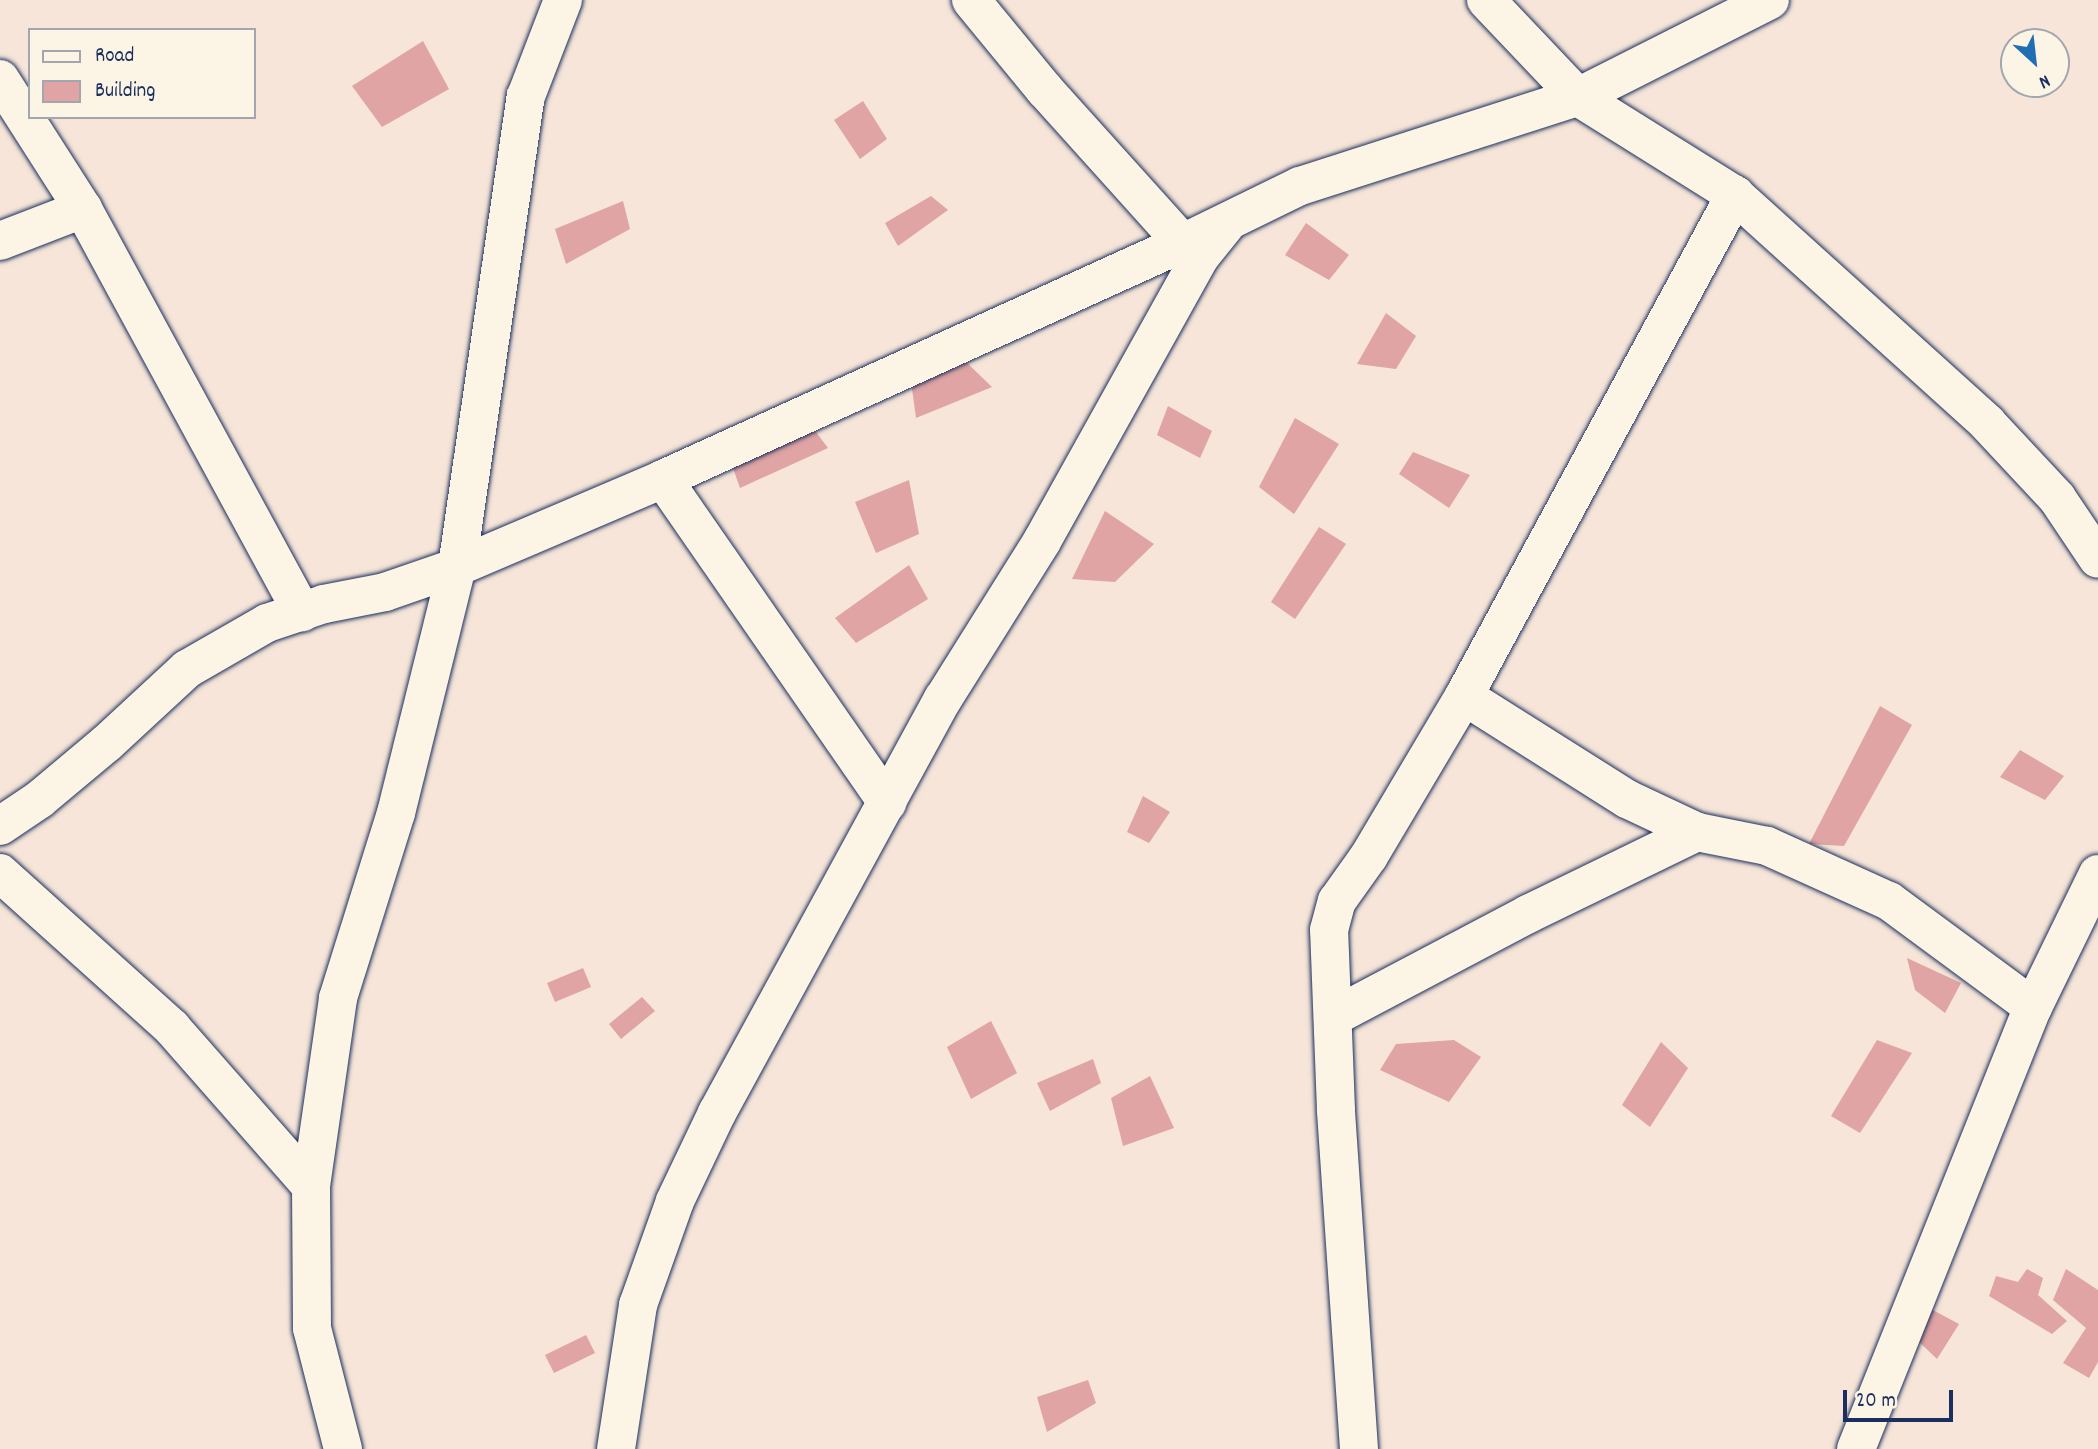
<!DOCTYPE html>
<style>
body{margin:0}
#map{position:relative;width:2098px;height:1449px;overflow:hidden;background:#f6e5d8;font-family:Dekko,sans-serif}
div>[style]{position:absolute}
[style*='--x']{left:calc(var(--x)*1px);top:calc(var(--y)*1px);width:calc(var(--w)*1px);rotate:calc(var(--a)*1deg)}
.building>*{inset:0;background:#dfa4a3}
.roads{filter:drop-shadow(0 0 2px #1b2f5e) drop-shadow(0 0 2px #1b2f5e)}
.minor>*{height:38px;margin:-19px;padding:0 19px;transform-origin:19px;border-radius:19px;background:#fcf5e5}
span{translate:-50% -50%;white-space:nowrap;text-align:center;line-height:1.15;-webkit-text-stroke:7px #fcf5e5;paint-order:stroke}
.legend{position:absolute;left:28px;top:28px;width:228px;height:91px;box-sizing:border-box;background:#fcf5e5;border:2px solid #a2a6af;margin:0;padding:9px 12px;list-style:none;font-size:21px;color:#1b2f5e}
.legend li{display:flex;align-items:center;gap:14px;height:35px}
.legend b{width:35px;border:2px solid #a2a6af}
.north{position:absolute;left:2000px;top:28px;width:70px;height:70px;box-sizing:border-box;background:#fcf5e5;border:2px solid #a2a6af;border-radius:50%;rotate:153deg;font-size:19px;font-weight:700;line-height:28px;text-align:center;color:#1b2f5e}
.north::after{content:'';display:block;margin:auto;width:24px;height:32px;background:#1f6fb2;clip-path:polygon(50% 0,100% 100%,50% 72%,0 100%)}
.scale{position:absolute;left:1843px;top:1390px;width:110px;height:32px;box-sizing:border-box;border:4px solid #1b2f5e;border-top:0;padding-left:9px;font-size:21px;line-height:24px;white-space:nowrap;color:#1b2f5e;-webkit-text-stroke:5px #fcf5e5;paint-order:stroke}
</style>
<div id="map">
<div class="building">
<div style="clip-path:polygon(423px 41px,449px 89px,382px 127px,352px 86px)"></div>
<div style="clip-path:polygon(863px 101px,887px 139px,860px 159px,834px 120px)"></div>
<div style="clip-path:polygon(931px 196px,948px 210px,898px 246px,885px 223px)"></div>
<div style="clip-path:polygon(623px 201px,630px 229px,566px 264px,555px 229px)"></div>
<div style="clip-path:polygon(1306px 223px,1349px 255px,1329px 280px,1285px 255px)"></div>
<div style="clip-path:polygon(1386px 313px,1416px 336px,1396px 369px,1357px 364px)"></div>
<div style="clip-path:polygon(962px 358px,992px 387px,916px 418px,909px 366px)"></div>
<div style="clip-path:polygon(1168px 406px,1212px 431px,1200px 458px,1157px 435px)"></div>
<div style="clip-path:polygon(1295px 418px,1339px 444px,1294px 514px,1259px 487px)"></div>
<div style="clip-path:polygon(813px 428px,828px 448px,740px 488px,733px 468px)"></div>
<div style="clip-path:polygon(1413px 452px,1470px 475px,1449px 508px,1399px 474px)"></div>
<div style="clip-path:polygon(909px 480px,919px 534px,876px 553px,855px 502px)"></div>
<div style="clip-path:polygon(1105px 511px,1154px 544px,1115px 582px,1072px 579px)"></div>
<div style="clip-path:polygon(1319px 527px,1346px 544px,1295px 619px,1271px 602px)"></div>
<div style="clip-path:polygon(909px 565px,928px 599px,856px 643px,835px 618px)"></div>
<div style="clip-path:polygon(1880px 706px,1912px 725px,1844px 846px,1809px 844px)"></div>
<div style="clip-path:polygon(2020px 750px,2064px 776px,2045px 800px,2000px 777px)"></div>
<div style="clip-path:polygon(1143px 796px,1170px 812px,1149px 843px,1127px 832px)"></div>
<div style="clip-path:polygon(1907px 958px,1961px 983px,1945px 1013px,1915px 990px)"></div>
<div style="clip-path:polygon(583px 968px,591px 987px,555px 1002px,547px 983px)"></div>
<div style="clip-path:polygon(642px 997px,655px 1011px,621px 1039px,609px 1024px)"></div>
<div style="clip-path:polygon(991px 1021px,1017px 1073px,971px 1099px,947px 1047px)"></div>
<div style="clip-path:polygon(1454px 1040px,1481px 1057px,1449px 1102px,1380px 1070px,1396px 1044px)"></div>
<div style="clip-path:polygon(1877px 1040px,1912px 1053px,1860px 1133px,1831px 1116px)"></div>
<div style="clip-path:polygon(1661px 1042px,1688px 1068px,1650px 1127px,1622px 1105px)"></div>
<div style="clip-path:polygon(1093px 1059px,1101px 1083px,1050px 1111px,1037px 1083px)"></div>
<div style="clip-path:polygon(1150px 1076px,1174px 1128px,1123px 1146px,1111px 1098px)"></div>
<div style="clip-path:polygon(2027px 1269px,2043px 1278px,2038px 1295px,2067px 1321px,2052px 1334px,1989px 1296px,1996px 1276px,2018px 1282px)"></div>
<div style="clip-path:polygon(2066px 1269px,2098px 1290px,2098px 1362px,2089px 1378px,2063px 1363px,2086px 1328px,2053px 1300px)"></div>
<div style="clip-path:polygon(1929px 1308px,1959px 1324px,1937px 1359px,1916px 1339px)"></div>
<div style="clip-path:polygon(586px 1335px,595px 1353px,554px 1373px,545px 1355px)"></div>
<div style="clip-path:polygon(1088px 1380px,1096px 1403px,1047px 1432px,1037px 1397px)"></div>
</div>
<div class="roads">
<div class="minor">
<div style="--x:971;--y:0;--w:117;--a:50.6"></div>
<div style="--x:1045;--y:90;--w:206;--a:48"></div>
<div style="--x:1486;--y:0;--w:134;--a:46.5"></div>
<div style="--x:1578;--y:97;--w:185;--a:32"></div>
<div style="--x:1735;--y:195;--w:340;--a:42.1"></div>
<div style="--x:1987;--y:423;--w:103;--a:47"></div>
<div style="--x:2057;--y:498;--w:73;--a:56.1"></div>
<div style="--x:0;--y:79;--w:154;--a:57.4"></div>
<div style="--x:83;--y:209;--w:459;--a:61.5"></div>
<div style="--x:0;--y:241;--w:89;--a:-21.1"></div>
<div style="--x:663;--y:479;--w:394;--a:55.3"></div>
<div style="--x:1464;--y:696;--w:193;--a:32.3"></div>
<div style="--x:1627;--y:799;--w:77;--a:25.2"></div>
<div style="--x:1697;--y:832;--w:71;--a:11.3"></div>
<div style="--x:1767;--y:846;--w:134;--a:24.3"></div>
<div style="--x:1889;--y:901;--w:179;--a:36.4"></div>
<div style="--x:0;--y:826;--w:48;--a:-34"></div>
<div style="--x:40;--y:799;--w:87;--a:-39.9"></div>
<div style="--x:107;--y:743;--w:109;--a:-42.8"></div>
<div style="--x:187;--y:669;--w:92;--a:-29.9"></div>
<div style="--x:267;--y:623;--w:60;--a:-18.4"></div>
<div style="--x:324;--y:604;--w:62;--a:-11.1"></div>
<div style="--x:385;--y:592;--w:76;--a:-19.1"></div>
<div style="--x:457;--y:567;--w:224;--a:-23.1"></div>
<div style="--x:663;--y:479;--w:571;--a:-24.41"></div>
<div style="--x:1183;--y:243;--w:130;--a:-26"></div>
<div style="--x:1300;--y:186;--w:292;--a:-17.8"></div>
<div style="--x:1578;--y:97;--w:215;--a:-26.8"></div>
<div style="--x:0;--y:873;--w:232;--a:42"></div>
<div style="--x:172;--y:1028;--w:210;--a:48.7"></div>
<div style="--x:1333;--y:1017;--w:221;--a:-27.8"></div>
<div style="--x:1528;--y:914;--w:188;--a:-25.9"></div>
<div style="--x:343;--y:1449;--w:125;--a:-104.4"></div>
<div style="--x:312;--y:1328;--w:142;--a:-90.4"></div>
<div style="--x:311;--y:1186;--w:190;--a:-81.8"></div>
<div style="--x:338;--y:998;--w:194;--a:-72.6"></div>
<div style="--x:396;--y:813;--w:253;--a:-76.1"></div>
<div style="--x:457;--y:567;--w:476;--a:-81.7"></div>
<div style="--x:526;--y:96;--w:103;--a:-68.9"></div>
<div style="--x:616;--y:1449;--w:146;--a:-81.3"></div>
<div style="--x:638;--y:1305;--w:110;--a:-70.4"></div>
<div style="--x:675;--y:1201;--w:98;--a:-64.5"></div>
<div style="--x:717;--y:1113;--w:472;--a:-61.4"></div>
<div style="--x:943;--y:699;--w:186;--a:-57.9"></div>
<div style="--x:1042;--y:541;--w:325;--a:-60.9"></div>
<div style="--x:1200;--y:257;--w:40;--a:-51"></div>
<div style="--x:1359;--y:1449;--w:340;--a:-93.9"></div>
<div style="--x:1336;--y:1110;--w:180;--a:-92.2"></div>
<div style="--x:1329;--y:930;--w:30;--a:-75"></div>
<div style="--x:1337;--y:901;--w:55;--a:-54.6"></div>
<div style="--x:1369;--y:856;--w:186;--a:-59.3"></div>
<div style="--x:1464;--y:696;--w:570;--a:-61.59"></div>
<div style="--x:1856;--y:1449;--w:476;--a:-68.2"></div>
<div style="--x:2033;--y:1007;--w:148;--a:-64"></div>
</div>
</div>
<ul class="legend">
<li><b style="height:9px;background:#fcf5e5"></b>Road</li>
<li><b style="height:19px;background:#dfa4a3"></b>Building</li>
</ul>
<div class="north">N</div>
<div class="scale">20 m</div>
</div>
